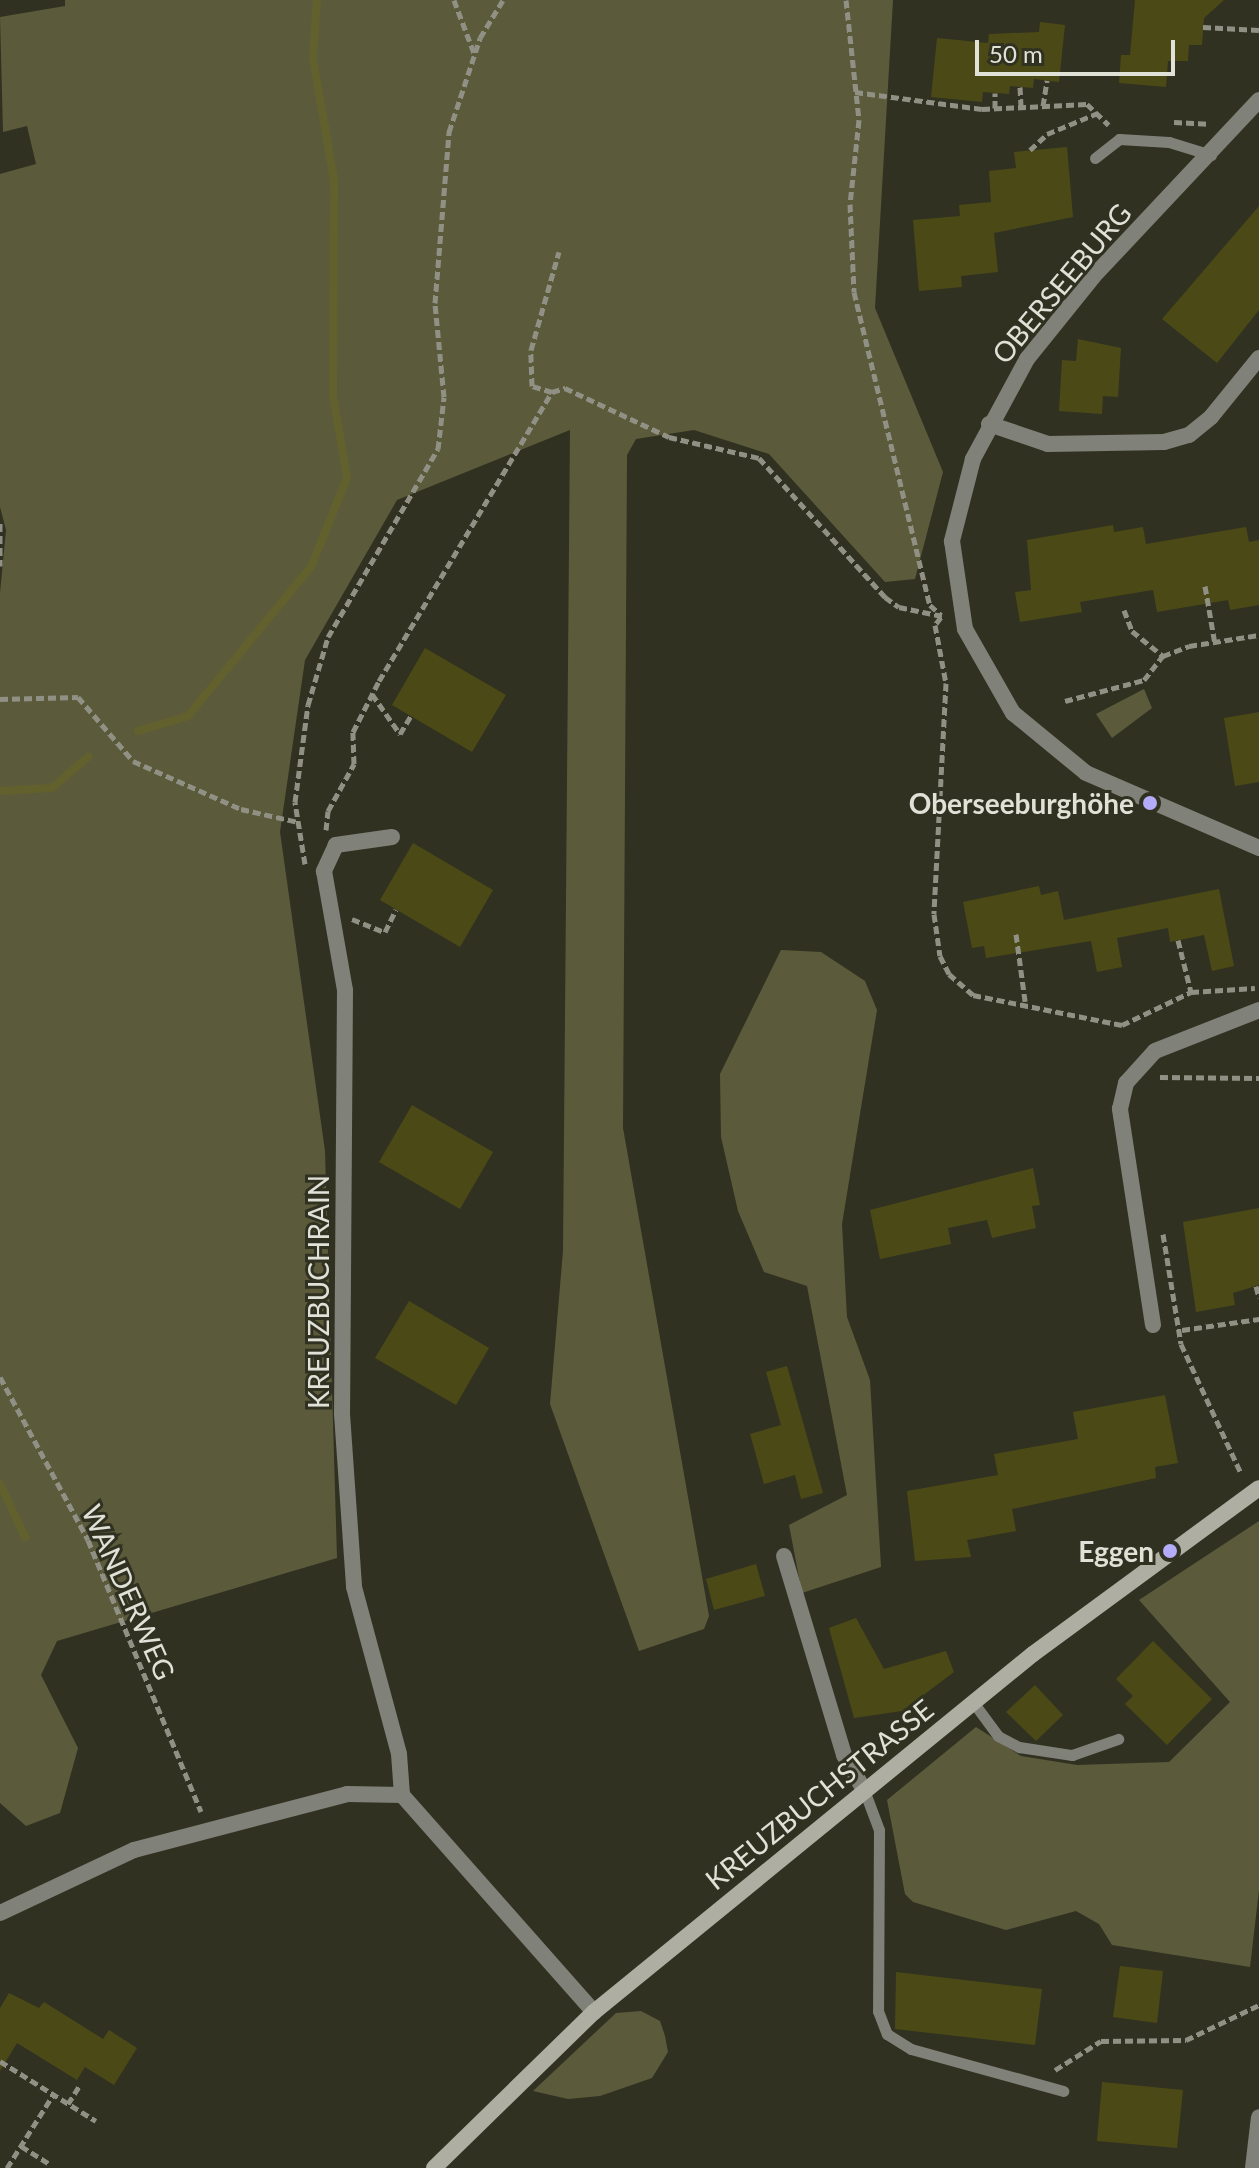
<!DOCTYPE html>
<meta charset="utf-8">
<style>
body{margin:0}
#map{position:relative;width:1259px;height:2168px;overflow:hidden;background:#313122;font-family:Lato,sans-serif}
div>[style]{position:absolute}
[style*='--x']{left:calc(var(--x)*1px);top:calc(var(--y)*1px);width:calc(var(--w)*1px);rotate:calc(var(--a)*1deg)}
.green>*{inset:0;background:#5b5b3c}
.stream>*{height:8px;margin:-4px;padding:0 4px;transform-origin:4px;border-radius:4px;background:#62612d}
.building>*{inset:0;background:#4b4a16}
.path>*{height:5px;margin-top:-2.5px;transform-origin:0;background:repeating-linear-gradient(90deg,#909184 0 8px,transparent 0 12px)}
.lane>*{height:11px;margin:-5.5px;padding:0 5.5px;transform-origin:5.5px;border-radius:5.5px;background:#808179}
.street>*{height:16px;margin:-8px;padding:0 8px;transform-origin:8px;border-radius:8px;background:#808179}
.secondary>*{height:16px;margin:-8px;padding:0 8px;transform-origin:8px;border-radius:8px;background:#aeaea2}
.dots>*{width:22px;height:22px;translate:-50% -50%;box-sizing:border-box;border:4px solid #313122;border-radius:50%}
span{translate:-50% -50%;white-space:nowrap;text-align:center;line-height:1.15;-webkit-text-stroke:6px #313122;paint-order:stroke}
.street-label{font-size:28px;color:#e0e1d7}
.poi-label{font-size:28px;color:#e0e1d7;font-weight:700}
.right{translate:-100% -50%;text-align:right}
.scale{position:absolute;left:975px;top:40px;width:200px;height:36px;box-sizing:border-box;border:4px solid #e0e1d7;border-top:0;padding-left:10px;font-size:24px;line-height:28px;white-space:nowrap;color:#e0e1d7;-webkit-text-stroke:6px #313122;paint-order:stroke}
</style>
<div id="map">
<div class="green">
<div style="clip-path:polygon(65px 0,893px 0,875px 308px,943px 472px,915px 579px,885px 582px,769px 454px,694px 430px,636px 439px,627px 455px,623px 1128px,709px 1616px,704px 1629px,639px 1651px,550px 1404px,563px 1251px,570px 430px,397px 500px,305px 660px,280px 832px,325px 1151px,337px 1558px,57px 1641px,41px 1675px,78px 1748px,60px 1813px,26px 1826px,0 1803px,0 593px,6px 530px,0 507px,0 174px,36px 164px,27px 126px,3px 132px,0 17px,65px 6px)"></div>
<div style="clip-path:polygon(1144px 689px,1152px 708px,1112px 738px,1096px 714px)"></div>
<div style="clip-path:polygon(781px 950px,821px 952px,865px 981px,877px 1010px,842px 1224px,847px 1317px,870px 1380px,881px 1567px,802px 1593px,789px 1525px,847px 1495px,807px 1286px,764px 1272px,738px 1211px,721px 1137px,720px 1074px)"></div>
<div style="clip-path:polygon(1259px 1521px,1259px 1890px,1250px 1967px,1112px 1945px,1099px 1924px,1076px 1911px,1006px 1930px,913px 1902px,905px 1894px,887px 1800px,976px 1727px,1021px 1756px,1077px 1765px,1169px 1762px,1230px 1702px,1139px 1600px)"></div>
<div style="clip-path:polygon(641px 2011px,660px 2021px,665px 2036px,668px 2052px,652px 2078px,600px 2096px,568px 2099px,533px 2091px,616px 2013px)"></div>
</div>
<div class="stream">
<div style="--x:138;--y:731;--w:52;--a:-16.7"></div>
<div style="--x:188;--y:716;--w:193;--a:-50.5"></div>
<div style="--x:311;--y:567;--w:96;--a:-68"></div>
<div style="--x:347;--y:478;--w:83;--a:-99.7"></div>
<div style="--x:333;--y:396;--w:216;--a:-89.7"></div>
<div style="--x:334;--y:180;--w:124;--a:-99.8"></div>
<div style="--x:313;--y:58;--w:58;--a:-86.1"></div>
<div style="--x:0;--y:791;--w:52;--a:-3.3"></div>
<div style="--x:52;--y:788;--w:48;--a:-40.7"></div>
<div style="--x:0;--y:1484;--w:59;--a:64.7"></div>
</div>
<div class="building">
<div style="clip-path:polygon(1135px 0,1224px 0,1204px 18px,1202px 45px,1189px 45px,1188px 61px,1168px 61px,1166px 87px,1119px 83px,1121px 55px,1130px 55px)"></div>
<div style="clip-path:polygon(1040px 22px,1065px 25px,1059px 82px,1034px 79px,1033px 88px,1010px 86px,1009px 94px,983px 92px,982px 102px,931px 97px,937px 38px,988px 43px,989px 34px,1039px 32px)"></div>
<div style="clip-path:polygon(1067px 147px,1073px 217px,994px 233px,998px 272px,961px 276px,962px 287px,919px 291px,913px 220px,960px 216px,959px 205px,991px 202px,989px 171px,1016px 168px,1014px 152px)"></div>
<div style="clip-path:polygon(1259px 206px,1259px 310px,1217px 363px,1162px 319px)"></div>
<div style="clip-path:polygon(1078px 339px,1121px 348px,1118px 397px,1103px 396px,1102px 414px,1059px 411px,1062px 360px,1076px 361px)"></div>
<div style="clip-path:polygon(1113px 525px,1114px 532px,1143px 527px,1146px 544px,1246px 527px,1249px 542px,1259px 540px,1259px 605px,1230px 610px,1228px 600px,1157px 612px,1153px 590px,1080px 602px,1082px 612px,1020px 622px,1015px 592px,1031px 590px,1027px 540px)"></div>
<div style="clip-path:polygon(425px 648px,506px 695px,472px 752px,392px 705px)"></div>
<div style="clip-path:polygon(1259px 712px,1259px 782px,1235px 786px,1224px 718px)"></div>
<div style="clip-path:polygon(413px 843px,493px 890px,460px 947px,380px 900px)"></div>
<div style="clip-path:polygon(1039px 886px,1041px 895px,1058px 891px,1064px 920px,1219px 889px,1234px 966px,1212px 971px,1204px 935px,1170px 942px,1168px 928px,1117px 938px,1122px 967px,1097px 972px,1091px 941px,986px 958px,984px 946px,972px 948px,963px 902px)"></div>
<div style="clip-path:polygon(412px 1105px,493px 1152px,460px 1209px,379px 1162px)"></div>
<div style="clip-path:polygon(1033px 1168px,1040px 1205px,1032px 1206px,1036px 1228px,992px 1238px,987px 1220px,948px 1228px,951px 1244px,880px 1259px,870px 1210px)"></div>
<div style="clip-path:polygon(1259px 1208px,1259px 1285px,1233px 1293px,1235px 1305px,1196px 1312px,1183px 1222px)"></div>
<div style="clip-path:polygon(409px 1301px,489px 1348px,456px 1405px,375px 1358px)"></div>
<div style="clip-path:polygon(787px 1366px,823px 1493px,801px 1499px,795px 1475px,764px 1484px,750px 1434px,781px 1425px,766px 1372px)"></div>
<div style="clip-path:polygon(1165px 1395px,1178px 1463px,1155px 1467px,1156px 1478px,1012px 1509px,1016px 1531px,967px 1540px,971px 1557px,915px 1561px,907px 1491px,998px 1475px,994px 1454px,1078px 1439px,1073px 1412px)"></div>
<div style="clip-path:polygon(756px 1564px,765px 1596px,714px 1610px,706px 1579px)"></div>
<div style="clip-path:polygon(856px 1618px,884px 1669px,946px 1651px,954px 1672px,902px 1711px,854px 1718px,829px 1628px)"></div>
<div style="clip-path:polygon(1153px 1641px,1212px 1699px,1167px 1745px,1125px 1704px,1133px 1696px,1116px 1679px)"></div>
<div style="clip-path:polygon(1035px 1685px,1063px 1715px,1036px 1741px,1006px 1712px)"></div>
<div style="clip-path:polygon(1120px 1966px,1163px 1971px,1157px 2023px,1113px 2017px)"></div>
<div style="clip-path:polygon(896px 1972px,1042px 1989px,1035px 2045px,895px 2029px)"></div>
<div style="clip-path:polygon(9px 1993px,39px 2008px,44px 2002px,103px 2039px,109px 2030px,137px 2048px,114px 2085px,85px 2067px,77px 2080px,17px 2043px,0 2071px,0 2008px)"></div>
<div style="clip-path:polygon(1102px 2082px,1183px 2090px,1177px 2148px,1097px 2141px)"></div>
</div>
<div class="path">
<div style="--x:454;--y:0;--w:57;--a:69.3"></div>
<div style="--x:846;--y:0;--w:121;--a:83.8"></div>
<div style="--x:859;--y:120;--w:84;--a:96.1"></div>
<div style="--x:850;--y:204;--w:88;--a:87.4"></div>
<div style="--x:854;--y:292;--w:322;--a:76.4"></div>
<div style="--x:930;--y:605;--w:15;--a:42"></div>
<div style="--x:1203;--y:27;--w:56;--a:3.1"></div>
<div style="--x:1020;--y:87;--w:20;--a:87"></div>
<div style="--x:855;--y:92;--w:128;--a:7.6"></div>
<div style="--x:982;--y:109;--w:105;--a:-2.7"></div>
<div style="--x:1087;--y:104;--w:30;--a:44"></div>
<div style="--x:1043;--y:106;--w:26;--a:-81"></div>
<div style="--x:995;--y:108;--w:15;--a:-90"></div>
<div style="--x:1174;--y:122;--w:34;--a:3"></div>
<div style="--x:1030;--y:150;--w:23;--a:-43"></div>
<div style="--x:1047;--y:134;--w:55;--a:-22.4"></div>
<div style="--x:552;--y:392;--w:21;--a:-163"></div>
<div style="--x:532;--y:386;--w:36;--a:-92"></div>
<div style="--x:531;--y:350;--w:102;--a:-74.1"></div>
<div style="--x:0;--y:523;--w:43;--a:90"></div>
<div style="--x:1205;--y:586;--w:59;--a:80.2"></div>
<div style="--x:1124;--y:610;--w:22;--a:69"></div>
<div style="--x:1132;--y:631;--w:40;--a:39"></div>
<div style="--x:941;--y:617;--w:10;--a:127"></div>
<div style="--x:935;--y:625;--w:59;--a:79.3"></div>
<div style="--x:946;--y:683;--w:231;--a:93"></div>
<div style="--x:934;--y:914;--w:42;--a:81.9"></div>
<div style="--x:940;--y:956;--w:20;--a:63"></div>
<div style="--x:949;--y:974;--w:32;--a:41"></div>
<div style="--x:973;--y:995;--w:152;--a:11.4"></div>
<div style="--x:1122;--y:1025;--w:76;--a:-25.6"></div>
<div style="--x:1191;--y:992;--w:64;--a:-3.6"></div>
<div style="--x:372;--y:694;--w:49;--a:55"></div>
<div style="--x:400;--y:734;--w:21;--a:-59"></div>
<div style="--x:0;--y:699;--w:78;--a:-1.5"></div>
<div style="--x:78;--y:697;--w:84;--a:49.3"></div>
<div style="--x:133;--y:761;--w:118;--a:24"></div>
<div style="--x:241;--y:809;--w:58;--a:12.8"></div>
<div style="--x:1065;--y:701;--w:82;--a:-14.9"></div>
<div style="--x:1144;--y:680;--w:31;--a:-52"></div>
<div style="--x:1163;--y:656;--w:28;--a:-21"></div>
<div style="--x:1189;--y:646;--w:71;--a:-8.9"></div>
<div style="--x:326;--y:830;--w:19;--a:-84"></div>
<div style="--x:328;--y:811;--w:54;--a:-61"></div>
<div style="--x:354;--y:764;--w:32;--a:-92"></div>
<div style="--x:353;--y:732;--w:57;--a:-63"></div>
<div style="--x:379;--y:681;--w:337;--a:-59.1"></div>
<div style="--x:552;--y:392;--w:14;--a:-17"></div>
<div style="--x:565;--y:388;--w:115;--a:25.2"></div>
<div style="--x:669;--y:437;--w:92;--a:13.1"></div>
<div style="--x:759;--y:458;--w:188;--a:47.8"></div>
<div style="--x:885;--y:597;--w:17;--a:36"></div>
<div style="--x:899;--y:607;--w:44;--a:11.8"></div>
<div style="--x:305;--y:864;--w:63;--a:-99.2"></div>
<div style="--x:295;--y:802;--w:98;--a:-82.4"></div>
<div style="--x:308;--y:705;--w:71;--a:-73.6"></div>
<div style="--x:328;--y:637;--w:218;--a:-59.7"></div>
<div style="--x:438;--y:449;--w:52;--a:-83.4"></div>
<div style="--x:444;--y:397;--w:94;--a:-95.5"></div>
<div style="--x:435;--y:303;--w:172;--a:-85.3"></div>
<div style="--x:449;--y:132;--w:99;--a:-71.7"></div>
<div style="--x:480;--y:38;--w:44;--a:-58.8"></div>
<div style="--x:352;--y:919;--w:35;--a:22"></div>
<div style="--x:385;--y:932;--w:25;--a:-64"></div>
<div style="--x:1016;--y:934;--w:68;--a:82.3"></div>
<div style="--x:1178;--y:940;--w:54;--a:76"></div>
<div style="--x:1160;--y:1077;--w:99;--a:0.6"></div>
<div style="--x:1163;--y:1234;--w:111;--a:80.7"></div>
<div style="--x:1181;--y:1344;--w:142;--a:65.1"></div>
<div style="--x:1256;--y:1286;--w:12;--a:76"></div>
<div style="--x:1182;--y:1330;--w:78;--a:-8.1"></div>
<div style="--x:0;--y:1377;--w:185;--a:61.6"></div>
<div style="--x:88;--y:1540;--w:294;--a:67.4"></div>
<div style="--x:0;--y:2061;--w:113;--a:32"></div>
<div style="--x:1055;--y:2070;--w:54;--a:-32.2"></div>
<div style="--x:1101;--y:2041;--w:85;--a:-0.7"></div>
<div style="--x:1186;--y:2040;--w:81;--a:-25.6"></div>
<div style="--x:68;--y:2104;--w:22;--a:-58"></div>
<div style="--x:21;--y:2146;--w:34;--a:32"></div>
<div style="--x:7;--y:2168;--w:86;--a:-57.8"></div>
</div>
<div class="lane">
<div style="--x:1095;--y:158;--w:31;--a:-38"></div>
<div style="--x:1119;--y:139;--w:50;--a:3.4"></div>
<div style="--x:1169;--y:142;--w:44;--a:17.2"></div>
<div style="--x:973;--y:1702;--w:42;--a:53.7"></div>
<div style="--x:998;--y:1736;--w:24;--a:28"></div>
<div style="--x:1019;--y:1747;--w:54;--a:8.6"></div>
<div style="--x:1072;--y:1755;--w:49;--a:-19.2"></div>
<div style="--x:864;--y:1790;--w:43;--a:69.4"></div>
<div style="--x:879;--y:1830;--w:181;--a:90.3"></div>
<div style="--x:878;--y:2011;--w:25;--a:69"></div>
<div style="--x:887;--y:2034;--w:28;--a:32"></div>
<div style="--x:911;--y:2049;--w:158;--a:15.4"></div>
</div>
<div class="street">
<div style="--x:1259;--y:100;--w:243;--a:133.2"></div>
<div style="--x:1093;--y:277;--w:105;--a:128.8"></div>
<div style="--x:1027;--y:359;--w:114;--a:118.4"></div>
<div style="--x:973;--y:459;--w:85;--a:104.4"></div>
<div style="--x:952;--y:541;--w:89;--a:81.6"></div>
<div style="--x:965;--y:629;--w:97;--a:60.3"></div>
<div style="--x:1013;--y:713;--w:94;--a:39.4"></div>
<div style="--x:1086;--y:773;--w:189;--a:23.4"></div>
<div style="--x:989;--y:424;--w:62;--a:18.7"></div>
<div style="--x:1048;--y:444;--w:116;--a:-1"></div>
<div style="--x:1164;--y:442;--w:26;--a:-16"></div>
<div style="--x:1189;--y:435;--w:28;--a:-39"></div>
<div style="--x:1211;--y:417;--w:76;--a:-50.9"></div>
<div style="--x:392;--y:837;--w:57;--a:171.9"></div>
<div style="--x:336;--y:845;--w:29;--a:115"></div>
<div style="--x:324;--y:871;--w:121;--a:80"></div>
<div style="--x:345;--y:990;--w:424;--a:90.4"></div>
<div style="--x:342;--y:1414;--w:173;--a:86"></div>
<div style="--x:354;--y:1587;--w:173;--a:74.9"></div>
<div style="--x:399;--y:1754;--w:41;--a:85.8"></div>
<div style="--x:1153;--y:1325;--w:219;--a:-98.7"></div>
<div style="--x:1120;--y:1109;--w:27;--a:-77"></div>
<div style="--x:1126;--y:1083;--w:43;--a:-47.8"></div>
<div style="--x:1155;--y:1051;--w:112;--a:-21.5"></div>
<div style="--x:784;--y:1556;--w:208;--a:73.2"></div>
<div style="--x:844;--y:1755;--w:40;--a:60.3"></div>
<div style="--x:0;--y:1913;--w:148;--a:-25.2"></div>
<div style="--x:134;--y:1850;--w:220;--a:-14.7"></div>
<div style="--x:347;--y:1794;--w:55;--a:1"></div>
<div style="--x:402;--y:1795;--w:290;--a:48.5"></div>
<div style="--x:1253;--y:2168;--w:51;--a:-83.3"></div>
</div>
<div class="secondary">
<div style="--x:434;--y:2168;--w:223;--a:-44.3"></div>
<div style="--x:594;--y:2012;--w:566;--a:-39.2"></div>
<div style="--x:1033;--y:1654;--w:280;--a:-36.3"></div>
</div>
<div class="dots">
<div style="left:1150px;top:803px;background:#b4acf9"></div>
<div style="left:1170px;top:1551px;background:#b4acf9"></div>
</div>
<div class="street-label">
<span style="left:1061px;top:283px;rotate:-50deg">OBERSEEBURG</span>
<span style="left:318px;top:1292px;rotate:-90deg">KREUZBUCHRAIN</span>
<span style="left:129px;top:1592px;rotate:66deg">WANDERWEG</span>
<span style="left:819px;top:1794px;rotate:-39deg">KREUZBUCHSTRASSE</span>
</div>
<div class="poi-label">
<span class="right" style="left:1134px;top:803px">Oberseeburghöhe</span>
<span class="right" style="left:1154px;top:1551px">Eggen</span>
</div>
<div class="scale">50 m</div>
</div>
